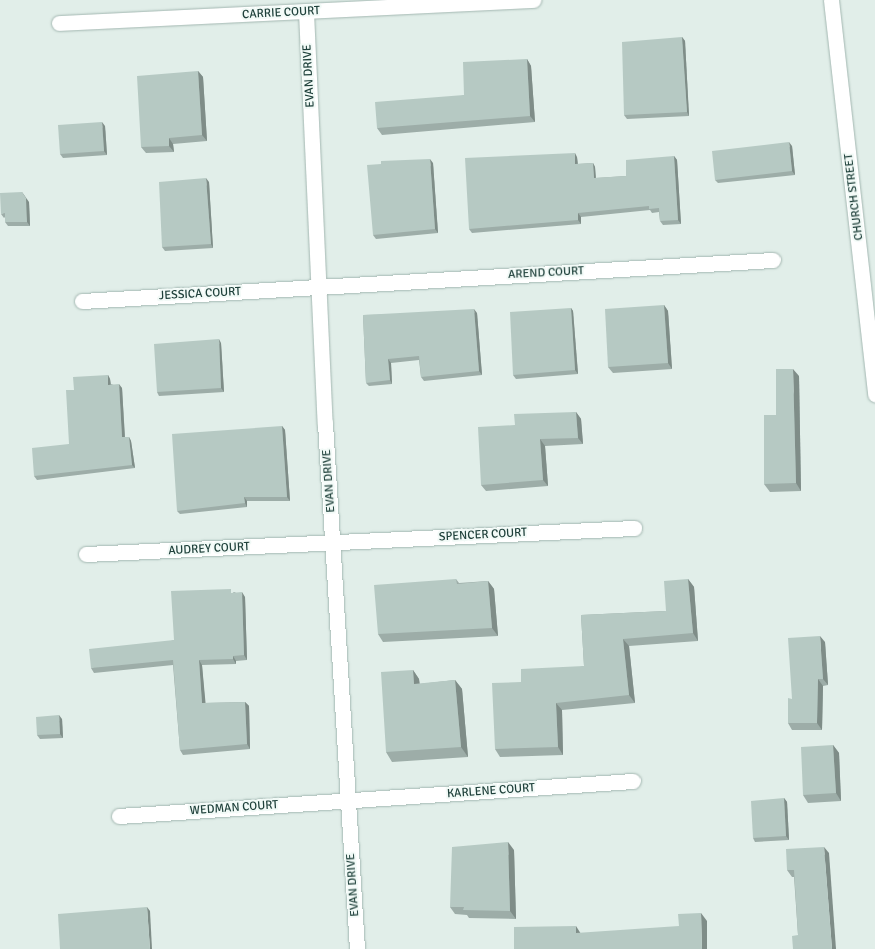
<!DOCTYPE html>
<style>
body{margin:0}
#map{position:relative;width:875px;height:949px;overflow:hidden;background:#e1eee9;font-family:Signika,sans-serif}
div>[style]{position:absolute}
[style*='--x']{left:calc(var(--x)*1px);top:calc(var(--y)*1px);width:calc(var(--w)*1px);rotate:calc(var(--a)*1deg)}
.roads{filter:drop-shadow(0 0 1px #a3b7b1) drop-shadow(0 0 1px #a3b7b1)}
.street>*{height:15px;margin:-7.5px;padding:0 7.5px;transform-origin:7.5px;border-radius:7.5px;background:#fff}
.wall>*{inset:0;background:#9dada8}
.shaded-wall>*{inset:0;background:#7f8d88}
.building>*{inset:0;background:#b6c9c3}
span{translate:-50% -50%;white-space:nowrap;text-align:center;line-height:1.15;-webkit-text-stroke:4px #f2faf7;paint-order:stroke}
.street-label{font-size:12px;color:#1f413b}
</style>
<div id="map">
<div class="roads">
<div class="street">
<div style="--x:831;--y:0;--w:397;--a:83.6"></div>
<div style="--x:306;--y:12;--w:411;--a:87.4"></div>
<div style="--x:325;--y:423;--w:527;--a:86.52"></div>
<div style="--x:59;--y:23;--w:475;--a:-2.8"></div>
<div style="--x:82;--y:301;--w:692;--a:-3.4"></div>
<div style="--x:86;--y:554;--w:549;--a:-2.72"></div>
<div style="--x:119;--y:816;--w:515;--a:-3.9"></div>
</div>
</div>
<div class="wall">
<div style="clip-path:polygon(682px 37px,685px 41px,689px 116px,627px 119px,624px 115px)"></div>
<div style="clip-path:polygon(527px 59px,531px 66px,535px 122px,382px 135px,377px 128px,464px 95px)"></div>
<div style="clip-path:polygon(198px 71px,203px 77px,207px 141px,173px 144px,174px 152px,146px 153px,141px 147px)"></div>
<div style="clip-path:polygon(105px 126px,107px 155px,63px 158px,60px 154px)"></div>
<div style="clip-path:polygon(792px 146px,795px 175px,718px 183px,715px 180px)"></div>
<div style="clip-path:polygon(674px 156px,677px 160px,681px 224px,663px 225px,660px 221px,659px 212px,652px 213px,650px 210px,581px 217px,581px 224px,472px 233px,469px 229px,577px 157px,578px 164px,593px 163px,595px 167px,596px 178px,626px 176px)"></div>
<div style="clip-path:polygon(433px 163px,438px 233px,376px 239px,373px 235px)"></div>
<div style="clip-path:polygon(209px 182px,213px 248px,165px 251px,162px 247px)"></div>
<div style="clip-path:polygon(29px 202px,30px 226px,8px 226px,5px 222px,5px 217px,4px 218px,1px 214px)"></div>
<div style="clip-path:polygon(664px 305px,668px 311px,672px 369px,613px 373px,608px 367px)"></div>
<div style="clip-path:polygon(571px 308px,573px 311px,578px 374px,516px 379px,513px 375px)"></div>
<div style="clip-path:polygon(477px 313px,482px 375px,424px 381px,421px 377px,419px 360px,391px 363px,392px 384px,369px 386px,366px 383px,363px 315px)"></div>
<div style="clip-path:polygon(221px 343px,224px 392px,159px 396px,157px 392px)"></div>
<div style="clip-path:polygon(108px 375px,110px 379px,111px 384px,122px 388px,125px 437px,129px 437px,131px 441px,135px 468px,37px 480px,34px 476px,69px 444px,74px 390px)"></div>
<div style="clip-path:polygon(799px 376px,801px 491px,770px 492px,764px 484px)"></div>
<div style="clip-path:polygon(576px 412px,581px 419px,583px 444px,545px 446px,548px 486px,486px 491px,481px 485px,515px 425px)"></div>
<div style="clip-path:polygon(282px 426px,285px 430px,290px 501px,247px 501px,247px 507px,180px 514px,177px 511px)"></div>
<div style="clip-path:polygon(456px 579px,459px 583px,488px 581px,494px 589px,498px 636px,383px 642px,378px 634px)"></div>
<div style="clip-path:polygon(688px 579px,694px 587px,698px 641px,629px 646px,635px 703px,562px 710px,563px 755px,500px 757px,495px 749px,521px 682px,584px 666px,581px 615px,666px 611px)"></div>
<div style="clip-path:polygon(234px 592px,245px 597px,247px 660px,236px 661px,236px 664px,202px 665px,205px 703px,245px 702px,249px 706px,250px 749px,183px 755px,180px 750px,173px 665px,94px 673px,91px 668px,174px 640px)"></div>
<div style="clip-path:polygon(825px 642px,828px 685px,823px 686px,822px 730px,792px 730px,788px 723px,792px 699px)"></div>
<div style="clip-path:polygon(413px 670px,419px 679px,420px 684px,455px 680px,462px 689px,468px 757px,392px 762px,386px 752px)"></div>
<div style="clip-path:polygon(62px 719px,63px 738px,40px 739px,37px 735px)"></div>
<div style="clip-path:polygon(833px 745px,839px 753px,841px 801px,808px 803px,803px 795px)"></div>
<div style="clip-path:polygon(784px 798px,787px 802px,789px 840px,755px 842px,753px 838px)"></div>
<div style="clip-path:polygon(514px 850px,516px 919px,469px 918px,467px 915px,455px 914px,450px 907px)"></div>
<div style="clip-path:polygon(829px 853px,798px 935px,794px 877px,792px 877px,787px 870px)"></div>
</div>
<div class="shaded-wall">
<div style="clip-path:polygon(682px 37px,685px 41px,689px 116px,687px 112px)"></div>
<div style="clip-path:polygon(527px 59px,531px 66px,535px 122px,530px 116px)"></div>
<div style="clip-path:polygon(198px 71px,203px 77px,207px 141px,202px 135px)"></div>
<div style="clip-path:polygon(102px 122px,105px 126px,107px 155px,104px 151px)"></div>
<div style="clip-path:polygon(169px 138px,173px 144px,174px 152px,169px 146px)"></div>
<div style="clip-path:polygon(789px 142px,792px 146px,795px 175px,792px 171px)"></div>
<div style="clip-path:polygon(575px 153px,577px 157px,578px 168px,575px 164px)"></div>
<div style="clip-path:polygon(674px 156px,677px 160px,681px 224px,678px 220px)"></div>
<div style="clip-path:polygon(430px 159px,433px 163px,438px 233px,435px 229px)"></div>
<div style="clip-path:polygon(593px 163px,595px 167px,596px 182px,594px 178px)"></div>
<div style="clip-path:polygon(206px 178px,209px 182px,213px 248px,211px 244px)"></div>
<div style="clip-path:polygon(22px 192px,29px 202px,30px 226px,27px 222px)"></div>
<div style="clip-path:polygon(578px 213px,581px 217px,581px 224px,578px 220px)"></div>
<div style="clip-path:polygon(664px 305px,668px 311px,672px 369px,668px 363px)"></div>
<div style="clip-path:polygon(571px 308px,573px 311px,578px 374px,575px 370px)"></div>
<div style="clip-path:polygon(474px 309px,477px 313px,482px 375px,479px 371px)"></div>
<div style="clip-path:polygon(219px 339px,221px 343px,224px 392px,221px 388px)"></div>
<div style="clip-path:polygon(388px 359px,391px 363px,392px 384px,390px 380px)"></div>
<div style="clip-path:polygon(793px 369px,799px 376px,801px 491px,796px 483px)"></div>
<div style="clip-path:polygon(108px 375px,110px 379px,111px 389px,108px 385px)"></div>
<div style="clip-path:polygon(119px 384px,122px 388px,125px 441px,122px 437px)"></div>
<div style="clip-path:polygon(576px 412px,581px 419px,583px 444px,578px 438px)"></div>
<div style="clip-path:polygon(282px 426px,285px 430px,290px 501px,287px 497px)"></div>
<div style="clip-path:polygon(129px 437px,131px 441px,135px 468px,132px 465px)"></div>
<div style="clip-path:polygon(540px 439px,545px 446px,548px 486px,543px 480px)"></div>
<div style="clip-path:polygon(244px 497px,247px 501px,247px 507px,245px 503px)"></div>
<div style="clip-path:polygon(688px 579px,694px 587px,698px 641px,693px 633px)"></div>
<div style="clip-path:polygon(488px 581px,494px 589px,498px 636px,492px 628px)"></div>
<div style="clip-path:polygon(242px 592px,245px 597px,247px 660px,244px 655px)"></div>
<div style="clip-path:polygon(820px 636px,825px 642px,828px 685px,823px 679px)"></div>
<div style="clip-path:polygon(623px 639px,629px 646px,635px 703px,629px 695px)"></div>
<div style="clip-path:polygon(233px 656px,236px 661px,236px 664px,233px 659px)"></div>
<div style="clip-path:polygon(199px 660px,202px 665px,206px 708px,202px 703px)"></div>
<div style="clip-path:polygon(413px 670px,419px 679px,420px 694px,414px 684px)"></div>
<div style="clip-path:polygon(818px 679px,823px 686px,822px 730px,817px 723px)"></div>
<div style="clip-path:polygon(455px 680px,462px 689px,468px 757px,461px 747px)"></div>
<div style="clip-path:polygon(245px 702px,249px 706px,250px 749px,247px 744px)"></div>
<div style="clip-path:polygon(556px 703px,562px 710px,563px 755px,558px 747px)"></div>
<div style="clip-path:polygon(59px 715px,62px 719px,63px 738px,60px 734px)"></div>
<div style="clip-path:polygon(833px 745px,839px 753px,841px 801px,836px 793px)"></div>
<div style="clip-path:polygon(784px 798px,787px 802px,789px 840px,786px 836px)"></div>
<div style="clip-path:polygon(508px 842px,514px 850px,516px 919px,510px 911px)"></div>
<div style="clip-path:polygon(824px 847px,829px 853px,836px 949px,832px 949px)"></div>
<div style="clip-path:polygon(147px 907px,150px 911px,152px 949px,150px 949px)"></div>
<div style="clip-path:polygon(701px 913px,707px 921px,707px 949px,702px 949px)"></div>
<div style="clip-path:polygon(576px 926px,581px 934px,576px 933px)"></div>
</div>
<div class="building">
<div style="clip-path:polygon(682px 37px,687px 112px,624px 115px,622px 42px)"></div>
<div style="clip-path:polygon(527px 59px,530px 116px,377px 128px,375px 102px,464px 95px,463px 62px)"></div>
<div style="clip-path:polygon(198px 71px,202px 135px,169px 138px,169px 146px,141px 147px,137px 76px)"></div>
<div style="clip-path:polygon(102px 122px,104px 151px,60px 154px,58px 125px)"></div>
<div style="clip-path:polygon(789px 142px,792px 171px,715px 180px,712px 151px)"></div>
<div style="clip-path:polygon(575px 153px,575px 164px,593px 163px,594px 178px,626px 176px,626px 160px,674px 156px,678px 220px,660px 221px,659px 208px,649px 209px,649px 206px,578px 213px,578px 220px,469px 229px,465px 158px)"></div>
<div style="clip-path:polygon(430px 159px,435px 229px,373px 235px,367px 165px,381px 164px,381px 161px)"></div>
<div style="clip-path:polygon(206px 178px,211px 244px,162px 247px,159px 182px)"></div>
<div style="clip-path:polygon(22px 192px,26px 198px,27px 222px,5px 222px,5px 213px,1px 214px,0 193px)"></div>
<div style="clip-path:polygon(664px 305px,668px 363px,608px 367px,605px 309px)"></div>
<div style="clip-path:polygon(571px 308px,575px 370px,513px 375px,510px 312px)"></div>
<div style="clip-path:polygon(474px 309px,479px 371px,421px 377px,419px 356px,388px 359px,390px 380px,366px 383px,363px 315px)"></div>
<div style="clip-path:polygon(219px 339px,221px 388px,157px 392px,154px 344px)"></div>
<div style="clip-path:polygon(776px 369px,793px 369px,796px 483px,764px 484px,764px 415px,776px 415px)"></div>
<div style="clip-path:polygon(108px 375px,108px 385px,119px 384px,122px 437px,129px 437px,132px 465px,34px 476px,32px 448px,69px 444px,66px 390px,74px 390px,73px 377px)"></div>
<div style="clip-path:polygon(576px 412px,578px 438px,540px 439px,543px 480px,481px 485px,478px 427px,515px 425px,514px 414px)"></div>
<div style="clip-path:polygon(282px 426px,287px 497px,244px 497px,245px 503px,177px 511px,172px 434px)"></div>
<div style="clip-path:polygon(456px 579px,457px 584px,488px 581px,492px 628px,378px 634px,374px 585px)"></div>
<div style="clip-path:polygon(688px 579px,693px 633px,623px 639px,629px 695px,556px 703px,558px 747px,495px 749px,492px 683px,521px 682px,521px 669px,584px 666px,581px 615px,666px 611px,664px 581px)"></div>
<div style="clip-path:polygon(231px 589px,231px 593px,242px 592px,244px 655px,233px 656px,233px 659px,199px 660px,202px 703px,245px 702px,247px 744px,180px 750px,173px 660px,91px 668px,89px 649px,174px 640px,171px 591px)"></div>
<div style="clip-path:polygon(820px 636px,823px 679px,818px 679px,817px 723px,788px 723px,788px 698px,792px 699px,788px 638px)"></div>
<div style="clip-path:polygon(413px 670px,414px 684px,455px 680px,461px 747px,386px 752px,381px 672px)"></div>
<div style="clip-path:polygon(59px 715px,60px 734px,37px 735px,36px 717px)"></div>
<div style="clip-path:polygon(833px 745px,836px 793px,803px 795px,801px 747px)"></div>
<div style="clip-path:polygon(784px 798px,786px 836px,753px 838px,751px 801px)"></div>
<div style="clip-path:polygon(508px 842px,510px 911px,463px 910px,464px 907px,450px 907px,452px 847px)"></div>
<div style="clip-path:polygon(824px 847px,832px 949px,793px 949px,792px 936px,798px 935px,794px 870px,787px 870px,786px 849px)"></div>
<div style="clip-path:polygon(147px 907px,150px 949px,60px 949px,58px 914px)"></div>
<div style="clip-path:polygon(701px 913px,702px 949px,514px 949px,514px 927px,576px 926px,576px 933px,679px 926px,678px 914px)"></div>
</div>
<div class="street-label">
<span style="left:281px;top:13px;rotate:-3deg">CARRIE COURT</span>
<span style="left:309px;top:76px;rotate:-93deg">EVAN DRIVE</span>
<span style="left:854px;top:197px;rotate:-97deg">CHURCH STREET</span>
<span style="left:546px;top:273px;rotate:-3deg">AREND COURT</span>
<span style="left:200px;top:294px;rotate:-3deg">JESSICA COURT</span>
<span style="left:329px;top:481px;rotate:-94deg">EVAN DRIVE</span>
<span style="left:483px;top:535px;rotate:-3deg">SPENCER COURT</span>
<span style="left:209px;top:549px;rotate:-3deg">AUDREY COURT</span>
<span style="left:491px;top:791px;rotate:-4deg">KARLENE COURT</span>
<span style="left:234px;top:808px;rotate:-4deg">WEDMAN COURT</span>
<span style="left:353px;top:885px;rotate:-94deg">EVAN DRIVE</span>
</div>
</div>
